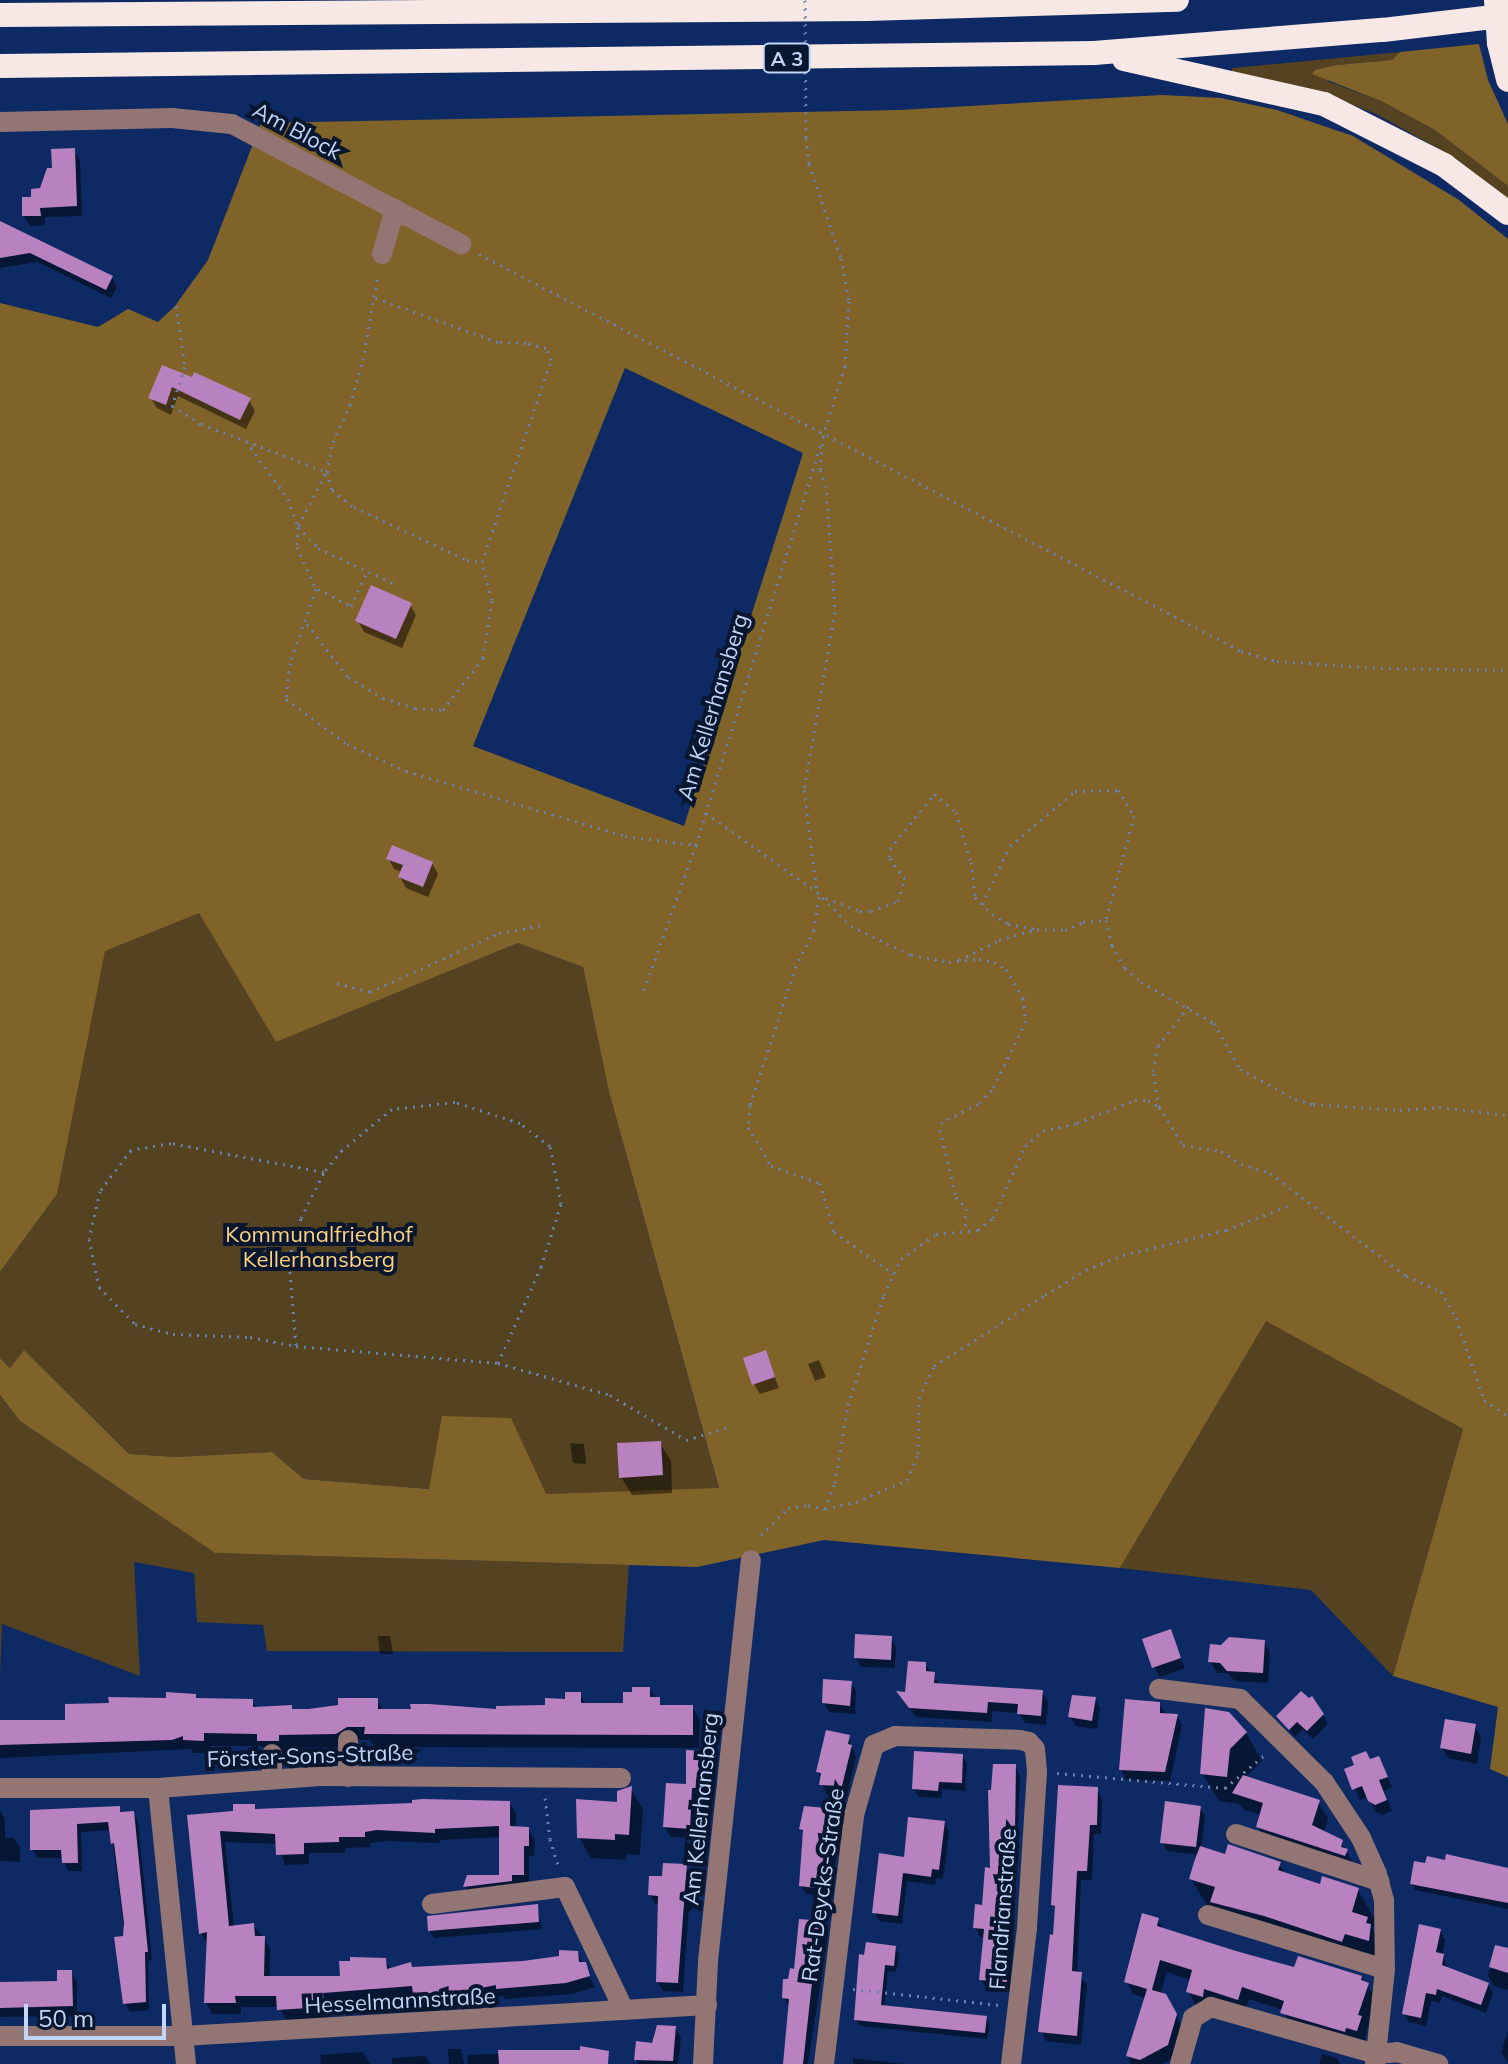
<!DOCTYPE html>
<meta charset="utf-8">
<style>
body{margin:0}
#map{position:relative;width:1508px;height:2064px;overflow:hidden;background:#0d2a64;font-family:Mulish,sans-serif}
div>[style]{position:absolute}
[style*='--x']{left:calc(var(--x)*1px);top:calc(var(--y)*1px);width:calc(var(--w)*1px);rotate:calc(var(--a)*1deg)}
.green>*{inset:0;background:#544221}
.forest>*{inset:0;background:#806328}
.shadow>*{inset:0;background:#0007}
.building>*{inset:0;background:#b882c1}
.path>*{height:3px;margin-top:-1.5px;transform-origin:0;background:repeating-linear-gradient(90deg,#6982b0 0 2px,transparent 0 8px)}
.minor>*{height:20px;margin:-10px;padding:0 10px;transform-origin:10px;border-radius:10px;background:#937573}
.highway>*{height:24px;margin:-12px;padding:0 12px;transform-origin:12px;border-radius:12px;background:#f7e8e6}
.path-bridge>*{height:3px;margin-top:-1.5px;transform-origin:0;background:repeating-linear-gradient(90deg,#6982b0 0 2px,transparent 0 8px)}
.highway-bridge>*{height:24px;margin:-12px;padding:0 12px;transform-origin:12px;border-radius:12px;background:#f7e8e6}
span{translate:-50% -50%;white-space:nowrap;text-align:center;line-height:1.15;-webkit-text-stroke:8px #09162f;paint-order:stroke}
.shield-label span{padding:2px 6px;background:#09162f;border:2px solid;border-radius:6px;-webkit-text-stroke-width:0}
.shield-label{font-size:20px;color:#c2d6f9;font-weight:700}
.street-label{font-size:22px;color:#c2d6f9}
.park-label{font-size:22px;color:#ffd17d}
.scale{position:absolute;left:24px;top:2004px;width:142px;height:36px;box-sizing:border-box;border:4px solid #c2d6f9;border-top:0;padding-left:10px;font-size:24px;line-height:28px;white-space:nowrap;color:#c2d6f9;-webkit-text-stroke:6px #09162f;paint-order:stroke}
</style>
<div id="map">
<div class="green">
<div style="clip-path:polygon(1400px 52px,1392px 60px,1337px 65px,1327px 81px,1381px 101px,1435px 130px,1508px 186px,1508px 203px,1441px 150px,1376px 114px,1322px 93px,1232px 72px,1232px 68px)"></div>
<div style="clip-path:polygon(199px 912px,277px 1041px,518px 943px,583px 967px,609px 1092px,719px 1489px,546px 1494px,430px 1489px,304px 1479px,272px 1452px,176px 1457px,129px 1454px,24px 1350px,10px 1368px,0 1358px,0 1272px,57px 1194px,104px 951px)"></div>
<div style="clip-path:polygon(1266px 1320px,1463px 1429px,1393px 1676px,1311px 1590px,1120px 1568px)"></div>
<div style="clip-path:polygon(0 1395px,20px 1421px,215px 1553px,629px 1565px,623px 1652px,267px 1651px,263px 1625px,197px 1622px,194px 1573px,134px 1562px,140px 1676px,2px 1624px,0 1674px)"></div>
</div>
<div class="forest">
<div style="clip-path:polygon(1479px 44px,1488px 80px,1508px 124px,1508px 186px,1435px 130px,1381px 101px,1312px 74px,1315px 70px,1337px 65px,1392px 60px,1400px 52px)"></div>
<div style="clip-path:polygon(evenodd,1162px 95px,1221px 98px,1277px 110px,1353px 136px,1459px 200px,1508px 239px,1508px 1777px,1490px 1769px,1498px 1707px,1393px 1676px,1463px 1429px,1266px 1321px,1120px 1568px,824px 1540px,697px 1567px,215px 1553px,20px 1421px,0 1395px,0 1358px,10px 1368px,24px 1350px,129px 1454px,176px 1457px,272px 1452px,304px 1479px,429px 1489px,442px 1416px,511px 1418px,546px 1494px,719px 1488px,609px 1092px,583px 967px,518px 943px,276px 1042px,199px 913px,105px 951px,57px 1194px,0 1272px,0 303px,98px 327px,128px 309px,158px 322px,175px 306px,208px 260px,261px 123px,899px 110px,1162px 95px,625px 368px,803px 453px,684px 826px,473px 746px,625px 368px)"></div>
</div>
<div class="shadow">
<div style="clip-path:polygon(74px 150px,80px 161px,82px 216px,45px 217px,45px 225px,30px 226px,24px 216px,33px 199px,54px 170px)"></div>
<div style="clip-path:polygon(0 223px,112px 277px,117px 287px,111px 298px,37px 262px,0 268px)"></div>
<div style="clip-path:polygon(163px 368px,249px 400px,255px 411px,246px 429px,178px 396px,171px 415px,157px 408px,151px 398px)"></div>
<div style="clip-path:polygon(410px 605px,416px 615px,402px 648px,364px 632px,358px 621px)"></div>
<div style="clip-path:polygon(388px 858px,432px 863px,438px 874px,428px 897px,406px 888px,400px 877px,402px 872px,394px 869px)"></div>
<div style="clip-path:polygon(765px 1352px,779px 1388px,760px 1394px,754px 1384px)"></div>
<div style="clip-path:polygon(819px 1360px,826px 1377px,815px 1381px,808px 1364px)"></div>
<div style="clip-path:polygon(570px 1443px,584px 1444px,586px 1464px,573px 1463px)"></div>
<div style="clip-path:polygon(660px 1443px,671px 1461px,672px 1493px,632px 1495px,621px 1477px)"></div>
<div style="clip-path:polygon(1170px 1632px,1185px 1668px,1160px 1677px,1154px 1667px)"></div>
<div style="clip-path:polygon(378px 1636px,390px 1636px,393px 1654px,380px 1654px)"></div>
<div style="clip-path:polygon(891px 1638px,896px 1647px,895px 1668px,861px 1667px,856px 1658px)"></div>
<div style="clip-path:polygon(1263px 1641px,1270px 1652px,1268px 1683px,1235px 1681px,1227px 1673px,1217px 1673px,1211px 1662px)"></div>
<div style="clip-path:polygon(925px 1664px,939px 1684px,1042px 1692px,1048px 1702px,1046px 1725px,1025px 1723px,1019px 1713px,992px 1711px,992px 1722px,916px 1717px,904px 1701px)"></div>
<div style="clip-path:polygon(851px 1683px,856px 1692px,855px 1714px,829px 1712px,824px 1703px)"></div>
<div style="clip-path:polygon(649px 1689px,664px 1707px,692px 1707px,700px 1720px,699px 1748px,374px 1747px,370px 1740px,355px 1740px,344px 1747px,286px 1748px,286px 1753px,267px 1753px,263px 1746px,211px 1746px,211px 1753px,193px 1753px,191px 1749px,0 1758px,0 1722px,67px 1722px,197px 1700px,252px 1701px,257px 1709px,291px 1707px,294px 1711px,377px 1700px,383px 1711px,498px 1711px,547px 1707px,580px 1694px,586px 1705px,625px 1705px)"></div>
<div style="clip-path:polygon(1095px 1699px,1100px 1708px,1097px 1729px,1076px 1726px,1070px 1717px)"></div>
<div style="clip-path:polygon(1159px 1704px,1166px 1715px,1177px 1716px,1182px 1726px,1170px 1781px,1126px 1780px,1121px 1770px)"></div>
<div style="clip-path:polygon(1228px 1714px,1246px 1733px,1262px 1761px,1244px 1778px,1318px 1802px,1328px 1818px,1324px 1832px,1341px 1842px,1356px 1868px,1268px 1843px,1258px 1827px,1262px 1815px,1244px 1810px,1240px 1804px,1219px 1801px,1203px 1774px)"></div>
<div style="clip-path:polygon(1323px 1715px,1328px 1724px,1313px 1739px,1303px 1729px,1295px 1737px,1278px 1717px)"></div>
<div style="clip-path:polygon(1475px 1726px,1481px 1737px,1477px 1764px,1448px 1758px,1442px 1748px)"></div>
<div style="clip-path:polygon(848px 1737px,856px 1757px,847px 1795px,826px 1794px,818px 1772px)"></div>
<div style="clip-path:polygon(704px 1753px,710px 1763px,709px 1797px,697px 1797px,695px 1838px,671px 1837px,665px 1827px)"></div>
<div style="clip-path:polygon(962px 1756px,967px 1764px,965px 1791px,942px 1789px,942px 1798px,919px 1797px,914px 1789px)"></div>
<div style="clip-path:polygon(1379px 1758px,1392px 1787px,1384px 1791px,1392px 1811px,1382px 1815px,1376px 1812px,1368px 1797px,1360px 1800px,1347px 1770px)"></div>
<div style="clip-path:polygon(1015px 1766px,1020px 1776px,1011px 1991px,987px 1989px,981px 1979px,986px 1937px,980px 1937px,975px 1927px,992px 1870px,993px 1792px)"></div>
<div style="clip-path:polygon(631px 1789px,643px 1809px,640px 1855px,626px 1854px,626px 1860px,591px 1858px,579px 1837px)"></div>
<div style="clip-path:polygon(1097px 1789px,1102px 1799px,1101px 1834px,1094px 1834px,1092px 1880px,1081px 1880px,1077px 1974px,1087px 1984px,1081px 2045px,1046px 2041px,1041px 2031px,1055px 1937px,1057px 1912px,1053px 1905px)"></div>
<div style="clip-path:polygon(509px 1802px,516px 1814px,516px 1828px,528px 1829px,535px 1840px,534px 1856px,529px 1856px,529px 1886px,471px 1897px,465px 1887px,501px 1877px,501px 1837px,440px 1840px,440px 1843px,385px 1841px,370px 1843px,370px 1847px,345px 1848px,345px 1853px,309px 1853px,309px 1864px,285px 1865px,278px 1844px,225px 1842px,234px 1927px,253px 1925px,264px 1938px,270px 1949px,270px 1978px,342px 1978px,385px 1960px,391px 1970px,410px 1964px,413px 1969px,522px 1963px,577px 1953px,595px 1987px,573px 1994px,505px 1999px,503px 1995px,484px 2001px,421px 2004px,417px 1997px,328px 2004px,329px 2018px,286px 2020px,279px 2007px,241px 2007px,241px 2014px,212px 2014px,206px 2003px,208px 1946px,201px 1933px,189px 1817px,235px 1813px,254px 1806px,257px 1811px)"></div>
<div style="clip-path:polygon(1200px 1807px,1205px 1816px,1201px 1848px,1226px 1856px,1279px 1864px,1286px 1875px,1321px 1886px,1358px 1890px,1375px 1920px,1373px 1929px,1384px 1949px,1386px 1970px,1229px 1932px,1217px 1911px,1209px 1909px,1191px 1879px,1199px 1855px,1167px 1851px,1162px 1842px)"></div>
<div style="clip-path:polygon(119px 1808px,122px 1814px,133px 1813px,138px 1822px,152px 1960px,148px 1961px,149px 2010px,130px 2012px,125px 2004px,125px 1937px,111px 1830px,81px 1832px,82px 1871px,68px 1871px,63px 1858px,37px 1858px,32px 1849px,32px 1812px)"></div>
<div style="clip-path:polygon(0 1810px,5px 1819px,5px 1838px,14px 1838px,20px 1848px,20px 1862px,0 1861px)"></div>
<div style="clip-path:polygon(836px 1810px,841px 1819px,842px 1835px,827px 1897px,806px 1894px,801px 1885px,805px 1835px,801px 1829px)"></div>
<div style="clip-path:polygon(944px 1823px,949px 1832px,943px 1879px,936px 1878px,935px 1885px,907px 1881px,902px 1924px,879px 1921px,874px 1912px,905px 1859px)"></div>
<div style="clip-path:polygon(685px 1866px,691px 1875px,683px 1992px,663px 1991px,658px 1982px,660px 1904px,655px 1904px,650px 1895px,664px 1878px)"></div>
<div style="clip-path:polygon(1508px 1869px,1508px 1909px,1415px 1890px,1412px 1884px)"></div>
<div style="clip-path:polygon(537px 1906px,542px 1929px,434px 1938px,430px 1931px)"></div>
<div style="clip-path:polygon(1158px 1920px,1164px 1931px,1296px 1970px,1361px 1977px,1375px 1997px,1364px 2043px,1290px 2025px,1283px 2010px,1249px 1999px,1245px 2011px,1195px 2004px,1188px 1991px,1191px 1980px,1167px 1972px,1160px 1995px,1165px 1996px,1183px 2028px,1175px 2057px,1162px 2064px,1131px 2064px,1128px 2056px,1146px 1998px,1133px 1994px,1126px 1981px)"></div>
<div style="clip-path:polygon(822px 1923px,828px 1933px,808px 2064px,784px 2064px,790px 2009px,784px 1998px)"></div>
<div style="clip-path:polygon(1440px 1931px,1445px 1940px,1442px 1956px,1448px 1969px,1488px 1984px,1493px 1993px,1486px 2013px,1442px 1996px,1440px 2003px,1431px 2001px,1426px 2026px,1409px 2022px,1404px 2013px)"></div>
<div style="clip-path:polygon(895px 1948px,899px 1954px,896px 1972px,888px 1971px,884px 2007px,986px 2018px,990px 2025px,987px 2039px,860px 2026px,856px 2020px,861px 1957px)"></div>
<div style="clip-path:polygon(1495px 1951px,1508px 1955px,1508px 1990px,1494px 1986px,1488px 1976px)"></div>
<div style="clip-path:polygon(71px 1972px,77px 1982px,77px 2016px,0 2017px,0 1983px,59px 1983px)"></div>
<div style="clip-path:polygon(675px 2028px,681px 2038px,678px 2064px,639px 2064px,636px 2059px)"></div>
<div style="clip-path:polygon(1508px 2031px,1508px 2063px,1501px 2053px)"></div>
<div style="clip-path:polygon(448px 2049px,461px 2049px,464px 2064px,449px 2064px)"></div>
<div style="clip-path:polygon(596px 2049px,602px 2064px,468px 2064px,467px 2055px)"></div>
<div style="clip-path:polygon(363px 2052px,370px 2064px,321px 2064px,320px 2055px)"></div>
<div style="clip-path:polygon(1322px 2054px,1337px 2058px,1340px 2064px,1319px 2064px)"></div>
<div style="clip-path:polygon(425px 2056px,430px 2064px,392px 2064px,392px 2058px)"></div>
<div style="clip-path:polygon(853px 2058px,904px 2064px,853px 2064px)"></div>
</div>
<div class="building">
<div style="clip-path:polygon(75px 148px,77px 206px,40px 208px,41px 216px,22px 216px,22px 197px,31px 197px,31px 189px,40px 188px,47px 168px,52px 168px,51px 149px)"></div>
<div style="clip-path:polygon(0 221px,113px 276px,106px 290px,30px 253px,0 258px)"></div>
<div style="clip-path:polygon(162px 365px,192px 377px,194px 372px,251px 398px,240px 420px,172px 387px,166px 405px,148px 398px)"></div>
<div style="clip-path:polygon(371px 585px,412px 603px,396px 639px,355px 621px)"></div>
<div style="clip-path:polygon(392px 845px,433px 862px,423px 887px,398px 877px,403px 865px,386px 859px)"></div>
<div style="clip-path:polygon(766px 1350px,775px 1377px,752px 1385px,743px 1358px)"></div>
<div style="clip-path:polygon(661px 1441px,663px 1475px,619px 1478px,617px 1443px)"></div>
<div style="clip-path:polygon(1171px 1629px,1181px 1658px,1152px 1668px,1142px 1639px)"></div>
<div style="clip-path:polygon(855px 1634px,892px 1636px,891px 1660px,854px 1658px)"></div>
<div style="clip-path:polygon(1229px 1637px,1265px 1640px,1263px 1673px,1227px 1671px,1220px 1663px,1208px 1662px,1210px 1644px,1221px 1645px)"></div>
<div style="clip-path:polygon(908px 1661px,926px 1662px,926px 1671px,935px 1672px,934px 1683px,1043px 1690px,1041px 1716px,1017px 1714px,1018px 1704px,988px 1702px,987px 1713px,909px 1708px,896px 1691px,905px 1692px)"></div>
<div style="clip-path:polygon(823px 1679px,852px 1681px,850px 1706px,822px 1703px)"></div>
<div style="clip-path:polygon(632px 1687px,650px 1687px,650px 1697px,660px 1697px,660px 1705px,693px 1705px,693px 1735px,364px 1734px,365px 1727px,347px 1727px,336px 1734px,279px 1735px,279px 1741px,257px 1741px,257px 1734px,204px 1733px,204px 1741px,183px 1740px,183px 1736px,172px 1740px,0 1745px,0 1720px,65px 1720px,65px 1704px,109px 1703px,108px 1697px,166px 1698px,166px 1692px,196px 1694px,196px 1698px,253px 1699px,253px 1707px,292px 1705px,292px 1709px,308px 1709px,338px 1705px,338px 1698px,378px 1698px,378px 1709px,411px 1709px,410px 1704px,429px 1704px,496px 1709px,496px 1706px,545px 1705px,545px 1698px,565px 1699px,565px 1692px,581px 1692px,581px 1703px,623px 1703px,623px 1692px,632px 1692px)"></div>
<div style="clip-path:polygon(1301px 1691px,1309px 1698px,1312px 1696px,1324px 1714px,1307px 1731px,1297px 1722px,1289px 1730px,1276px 1716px)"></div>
<div style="clip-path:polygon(1072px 1695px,1096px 1697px,1092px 1721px,1068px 1717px)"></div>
<div style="clip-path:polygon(1125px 1699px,1160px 1702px,1160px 1713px,1178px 1714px,1165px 1772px,1119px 1770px)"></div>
<div style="clip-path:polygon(1205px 1708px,1229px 1712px,1247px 1732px,1230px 1749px,1227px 1777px,1200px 1774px)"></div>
<div style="clip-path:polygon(1445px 1719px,1476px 1724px,1471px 1754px,1440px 1748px)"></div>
<div style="clip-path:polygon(826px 1730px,850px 1735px,848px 1744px,852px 1745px,842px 1786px,819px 1785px,821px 1773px,816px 1772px)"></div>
<div style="clip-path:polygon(686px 1750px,706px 1751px,704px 1788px,692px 1788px,690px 1829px,663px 1827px,666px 1783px,686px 1784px)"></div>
<div style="clip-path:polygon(914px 1751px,963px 1754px,962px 1783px,939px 1782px,938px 1791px,912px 1789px)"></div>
<div style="clip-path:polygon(1366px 1751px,1370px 1759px,1379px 1756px,1388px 1777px,1379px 1780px,1387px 1800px,1375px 1805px,1368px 1801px,1362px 1786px,1352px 1790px,1344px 1769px,1354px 1765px,1351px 1757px)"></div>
<div style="clip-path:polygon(993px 1764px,1016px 1764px,1014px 1901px,1008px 1931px,1007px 1982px,979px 1980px,984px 1929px,973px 1928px,975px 1904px,982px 1905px,985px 1867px,990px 1868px,988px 1790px,991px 1790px)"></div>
<div style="clip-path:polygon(1243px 1775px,1320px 1800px,1312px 1825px,1343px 1840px,1341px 1847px,1348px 1849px,1345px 1856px,1256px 1827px,1263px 1803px,1232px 1793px)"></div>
<div style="clip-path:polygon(1058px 1785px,1098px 1787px,1097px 1825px,1090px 1825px,1087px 1871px,1077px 1871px,1072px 1971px,1082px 1972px,1077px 2036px,1038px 2032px,1050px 1934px,1053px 1935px,1055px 1906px,1051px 1905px)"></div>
<div style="clip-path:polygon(632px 1786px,629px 1835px,615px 1834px,615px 1840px,577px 1838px,576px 1799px,617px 1802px,617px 1791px)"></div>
<div style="clip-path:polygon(423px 1799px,510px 1801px,510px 1826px,529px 1827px,529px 1846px,524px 1846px,524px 1875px,512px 1875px,512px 1881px,463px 1887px,467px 1875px,499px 1875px,499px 1826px,435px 1829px,435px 1833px,377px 1830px,365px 1832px,365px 1837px,339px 1837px,339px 1842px,304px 1843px,304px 1854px,276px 1855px,275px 1834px,220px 1831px,229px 1926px,254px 1923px,255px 1936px,265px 1936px,264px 1976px,340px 1976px,339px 1961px,350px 1961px,350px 1957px,386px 1958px,387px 1969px,411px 1962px,412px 1967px,523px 1961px,559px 1956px,559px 1950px,578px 1951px,579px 1962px,586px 1962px,590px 1976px,566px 1983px,496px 1989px,496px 1985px,466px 1991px,413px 1994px,412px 1986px,323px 1993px,324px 2007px,277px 2010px,276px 1996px,235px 1996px,236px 2003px,204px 2003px,207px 1932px,199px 1934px,187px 1815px,233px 1811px,233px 1804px,255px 1804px,255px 1809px,412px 1803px,412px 1800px)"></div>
<div style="clip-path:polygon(1165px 1801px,1201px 1806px,1196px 1847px,1160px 1843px)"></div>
<div style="clip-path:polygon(120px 1806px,120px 1812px,134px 1811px,148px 1952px,145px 1952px,146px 2002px,123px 2004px,114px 1937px,123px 1936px,124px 1923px,114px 1843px,111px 1844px,108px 1822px,77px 1824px,78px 1863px,62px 1863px,61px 1850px,30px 1850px,30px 1810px)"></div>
<div style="clip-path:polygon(804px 1806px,837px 1809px,834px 1824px,838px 1825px,823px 1889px,799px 1886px,803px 1830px,799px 1829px)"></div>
<div style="clip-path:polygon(908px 1817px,945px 1821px,939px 1870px,932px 1869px,931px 1877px,903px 1873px,898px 1916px,872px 1913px,879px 1853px,904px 1857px)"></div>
<div style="clip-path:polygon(1228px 1844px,1281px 1862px,1278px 1870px,1320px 1884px,1322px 1876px,1359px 1888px,1352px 1912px,1368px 1917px,1366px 1923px,1371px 1924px,1369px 1941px,1345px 1934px,1342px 1942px,1264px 1916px,1210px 1902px,1215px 1887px,1189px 1879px,1194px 1862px,1200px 1846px,1225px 1854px)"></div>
<div style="clip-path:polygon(1446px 1854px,1508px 1868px,1508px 1903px,1410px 1884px,1414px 1861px,1425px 1863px,1427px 1856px,1445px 1860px)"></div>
<div style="clip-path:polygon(663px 1863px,687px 1864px,678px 1983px,656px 1982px,658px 1896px,648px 1895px,649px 1876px,662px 1876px)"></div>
<div style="clip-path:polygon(538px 1904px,539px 1922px,428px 1931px,427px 1916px)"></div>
<div style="clip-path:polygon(1142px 1913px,1159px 1918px,1157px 1926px,1236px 1951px,1294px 1967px,1298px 1956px,1362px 1976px,1361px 1980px,1369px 1983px,1358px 2015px,1362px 2016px,1357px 2031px,1346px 2028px,1345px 2032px,1280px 2013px,1284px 2001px,1242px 1987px,1238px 2000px,1204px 1989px,1203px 1997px,1186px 1992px,1192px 1970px,1160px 1960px,1152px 1990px,1166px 1994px,1177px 2014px,1168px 2045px,1140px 2060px,1126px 2056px,1147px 1989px,1124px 1982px)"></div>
<div style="clip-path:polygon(799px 1919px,823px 1921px,819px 1961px,816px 1961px,812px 1983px,803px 2064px,783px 2064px,789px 1999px,782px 1998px,783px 1979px,788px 1979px,790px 1968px,794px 1969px)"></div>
<div style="clip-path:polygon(1419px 1924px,1441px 1929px,1436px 1952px,1444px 1954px,1442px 1965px,1489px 1983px,1481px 2005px,1437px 1989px,1436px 1995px,1426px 1993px,1421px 2018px,1402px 2014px)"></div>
<div style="clip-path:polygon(866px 1942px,896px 1946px,894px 1966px,885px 1965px,881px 2005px,987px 2016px,985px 2033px,854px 2020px,859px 1954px,864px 1955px)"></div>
<div style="clip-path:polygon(1495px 1945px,1508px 1948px,1508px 1973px,1489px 1967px)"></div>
<div style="clip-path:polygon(57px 1970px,72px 1970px,73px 2006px,0 2008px,0 1982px,57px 1981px)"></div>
<div style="clip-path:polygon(657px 2025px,676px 2026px,673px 2061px,634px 2060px,636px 2041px,652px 2043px)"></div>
<div style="clip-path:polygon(580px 2046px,609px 2051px,608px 2064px,499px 2064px,498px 2050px,580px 2050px)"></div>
</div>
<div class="path">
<div style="--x:806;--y:138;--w:26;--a:83"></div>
<div style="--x:809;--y:164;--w:99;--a:71.2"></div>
<div style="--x:841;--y:258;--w:44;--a:79.5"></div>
<div style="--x:849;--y:301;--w:65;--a:93.5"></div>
<div style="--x:845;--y:366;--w:73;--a:107.4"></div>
<div style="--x:823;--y:436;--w:34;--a:95"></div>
<div style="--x:820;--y:470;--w:16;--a:68"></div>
<div style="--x:826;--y:485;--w:127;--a:85.9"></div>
<div style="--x:835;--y:612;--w:181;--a:99.9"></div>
<div style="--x:804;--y:790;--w:103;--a:82.7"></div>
<div style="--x:817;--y:892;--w:48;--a:45"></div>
<div style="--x:851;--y:926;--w:67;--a:25.8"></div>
<div style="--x:911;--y:955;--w:39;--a:10"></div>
<div style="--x:949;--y:962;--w:30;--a:-6"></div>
<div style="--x:979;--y:959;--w:15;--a:11"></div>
<div style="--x:994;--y:962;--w:14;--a:30"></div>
<div style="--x:1006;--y:969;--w:34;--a:60"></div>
<div style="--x:1023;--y:998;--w:23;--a:83"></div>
<div style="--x:1026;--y:1021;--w:77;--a:116.2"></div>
<div style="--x:992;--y:1090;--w:20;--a:135"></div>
<div style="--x:978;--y:1104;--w:40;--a:153.4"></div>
<div style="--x:942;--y:1122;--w:8;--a:104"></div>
<div style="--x:940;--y:1130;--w:69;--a:76.6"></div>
<div style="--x:956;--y:1197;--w:15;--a:48"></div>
<div style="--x:966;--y:1208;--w:23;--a:92"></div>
<div style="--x:479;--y:254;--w:859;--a:27.52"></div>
<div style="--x:1241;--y:651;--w:37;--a:16"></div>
<div style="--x:1277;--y:661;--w:104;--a:3.9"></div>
<div style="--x:1381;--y:668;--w:127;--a:0.9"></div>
<div style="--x:176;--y:306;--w:62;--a:81.6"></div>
<div style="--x:185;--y:367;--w:41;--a:108.4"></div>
<div style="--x:172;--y:406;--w:34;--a:32"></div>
<div style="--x:201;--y:424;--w:48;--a:20.7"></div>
<div style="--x:246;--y:441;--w:72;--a:54.1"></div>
<div style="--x:288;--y:499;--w:30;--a:70"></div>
<div style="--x:298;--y:527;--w:20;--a:93"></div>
<div style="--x:297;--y:547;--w:46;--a:65.7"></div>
<div style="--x:316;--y:589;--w:78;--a:109.4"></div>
<div style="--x:290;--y:663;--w:36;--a:96"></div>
<div style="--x:286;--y:699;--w:76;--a:36.4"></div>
<div style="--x:347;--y:744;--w:65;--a:24.6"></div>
<div style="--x:406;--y:771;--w:228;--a:16.5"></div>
<div style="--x:625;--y:836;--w:72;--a:7.2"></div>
<div style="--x:246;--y:441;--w:87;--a:20.9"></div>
<div style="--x:327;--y:472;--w:31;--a:-79"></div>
<div style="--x:333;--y:442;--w:41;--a:-65.3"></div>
<div style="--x:350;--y:405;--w:47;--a:-73.9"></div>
<div style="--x:363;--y:360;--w:87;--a:-80.1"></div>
<div style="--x:327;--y:472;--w:19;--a:74"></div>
<div style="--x:332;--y:490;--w:28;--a:38"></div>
<div style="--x:354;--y:507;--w:125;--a:25.1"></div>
<div style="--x:467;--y:560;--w:15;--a:8"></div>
<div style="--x:482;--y:562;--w:213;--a:-71.1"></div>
<div style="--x:551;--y:360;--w:13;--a:-113"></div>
<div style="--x:546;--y:348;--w:21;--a:-166"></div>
<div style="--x:526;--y:343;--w:28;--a:-178"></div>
<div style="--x:498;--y:342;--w:133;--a:-160.2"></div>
<div style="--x:325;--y:474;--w:59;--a:117"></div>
<div style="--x:298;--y:527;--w:29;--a:46"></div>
<div style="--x:318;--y:548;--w:87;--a:25.1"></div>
<div style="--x:318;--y:589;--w:37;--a:27"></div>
<div style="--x:351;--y:606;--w:38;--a:-65"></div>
<div style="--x:307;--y:624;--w:67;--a:52.3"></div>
<div style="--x:348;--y:677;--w:41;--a:31"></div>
<div style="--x:383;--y:698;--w:34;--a:17"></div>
<div style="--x:415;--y:708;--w:28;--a:4"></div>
<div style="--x:443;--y:710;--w:66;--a:-52.4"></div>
<div style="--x:483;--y:658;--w:59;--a:-81.2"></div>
<div style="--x:492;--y:600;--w:39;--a:-105"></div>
<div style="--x:706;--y:813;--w:136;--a:35.4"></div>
<div style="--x:819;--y:897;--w:33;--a:99"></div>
<div style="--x:814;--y:930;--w:40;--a:116.6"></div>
<div style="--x:796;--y:966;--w:146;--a:108.3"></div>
<div style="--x:750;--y:1105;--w:22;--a:95"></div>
<div style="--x:748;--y:1127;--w:45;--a:59.5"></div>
<div style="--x:771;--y:1166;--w:52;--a:19.1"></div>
<div style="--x:820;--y:1183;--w:51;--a:74.1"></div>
<div style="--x:834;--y:1232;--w:73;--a:35"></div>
<div style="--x:826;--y:898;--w:36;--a:21"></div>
<div style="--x:860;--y:911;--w:11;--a:0"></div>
<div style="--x:871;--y:911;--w:29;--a:-20"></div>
<div style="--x:898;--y:901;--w:23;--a:-72"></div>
<div style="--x:905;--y:879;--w:27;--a:-126"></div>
<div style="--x:889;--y:857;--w:8;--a:-83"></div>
<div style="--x:890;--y:849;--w:70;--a:-51.3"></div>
<div style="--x:934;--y:794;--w:28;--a:39"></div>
<div style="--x:956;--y:812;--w:52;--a:73.3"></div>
<div style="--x:971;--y:862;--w:35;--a:83"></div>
<div style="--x:975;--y:897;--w:24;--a:45"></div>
<div style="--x:992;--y:914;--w:19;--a:32"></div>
<div style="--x:1008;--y:924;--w:29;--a:10"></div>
<div style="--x:1037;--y:929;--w:28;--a:2"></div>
<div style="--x:1065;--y:930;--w:20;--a:-24"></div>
<div style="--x:1083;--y:922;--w:22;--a:-5"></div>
<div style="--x:982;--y:904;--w:64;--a:-64.2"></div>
<div style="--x:1010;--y:846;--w:85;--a:-40.2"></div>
<div style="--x:1075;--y:791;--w:43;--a:-1.3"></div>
<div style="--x:1118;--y:790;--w:31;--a:58"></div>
<div style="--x:1134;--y:816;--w:108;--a:105.1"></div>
<div style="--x:1106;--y:920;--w:26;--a:77"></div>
<div style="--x:1112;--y:945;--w:26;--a:61"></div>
<div style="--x:1125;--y:968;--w:21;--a:41"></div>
<div style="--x:1141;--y:982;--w:84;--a:29.3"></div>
<div style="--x:1214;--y:1023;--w:53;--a:60.5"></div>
<div style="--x:1240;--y:1069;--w:63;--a:28.6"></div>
<div style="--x:1295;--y:1099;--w:19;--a:16"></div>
<div style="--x:1313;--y:1104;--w:87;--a:3.9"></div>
<div style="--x:1400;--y:1110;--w:39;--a:-4"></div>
<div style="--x:1439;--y:1107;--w:69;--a:6.6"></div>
<div style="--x:959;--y:960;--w:45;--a:-26.6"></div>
<div style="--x:999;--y:940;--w:35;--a:-16"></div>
<div style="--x:337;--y:983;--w:34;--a:15"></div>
<div style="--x:370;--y:992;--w:142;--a:-24.6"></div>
<div style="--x:499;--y:933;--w:46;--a:-10.1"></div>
<div style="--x:644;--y:990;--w:154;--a:-70.3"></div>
<div style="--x:696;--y:845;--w:421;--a:-72.7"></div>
<div style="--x:1159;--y:1107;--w:36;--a:-99"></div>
<div style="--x:1153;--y:1071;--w:25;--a:-79"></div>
<div style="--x:1158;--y:1046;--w:51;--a:-52.2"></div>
<div style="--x:296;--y:1345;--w:86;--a:-94.7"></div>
<div style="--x:289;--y:1259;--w:43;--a:-73.7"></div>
<div style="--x:301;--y:1218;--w:51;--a:-63.4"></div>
<div style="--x:498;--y:1363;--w:105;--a:-65.9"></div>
<div style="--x:541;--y:1267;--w:66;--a:-72.4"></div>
<div style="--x:561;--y:1204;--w:59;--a:-100.7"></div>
<div style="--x:550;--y:1146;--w:38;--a:-143"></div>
<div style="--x:520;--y:1123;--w:68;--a:-162.1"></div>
<div style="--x:455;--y:1102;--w:63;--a:173.7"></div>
<div style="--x:392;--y:1109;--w:65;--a:140.6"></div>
<div style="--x:342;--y:1150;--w:28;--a:129"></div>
<div style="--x:324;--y:1172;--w:156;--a:-169.3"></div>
<div style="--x:171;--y:1143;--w:41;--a:170.1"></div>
<div style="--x:131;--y:1150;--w:51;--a:127.1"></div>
<div style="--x:100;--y:1191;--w:49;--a:102.9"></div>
<div style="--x:89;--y:1239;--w:49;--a:78.2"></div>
<div style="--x:99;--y:1287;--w:52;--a:45.8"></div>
<div style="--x:135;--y:1324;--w:39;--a:15"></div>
<div style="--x:173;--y:1334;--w:77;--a:2.2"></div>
<div style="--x:250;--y:1337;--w:47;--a:11.1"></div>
<div style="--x:296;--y:1346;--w:203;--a:4.8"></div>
<div style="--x:498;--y:1363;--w:116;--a:15.9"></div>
<div style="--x:610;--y:1395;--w:88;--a:30.6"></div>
<div style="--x:686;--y:1440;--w:42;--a:-16.7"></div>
<div style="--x:825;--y:1509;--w:28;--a:-69"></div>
<div style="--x:835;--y:1483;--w:79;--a:-80.5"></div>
<div style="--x:848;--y:1405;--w:116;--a:-71.9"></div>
<div style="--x:884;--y:1295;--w:40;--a:-65"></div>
<div style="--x:901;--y:1259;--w:43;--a:-35.5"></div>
<div style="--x:936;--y:1234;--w:42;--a:-5.4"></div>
<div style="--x:978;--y:1230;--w:19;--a:-39"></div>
<div style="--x:993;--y:1218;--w:79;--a:-66"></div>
<div style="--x:1025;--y:1146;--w:23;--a:-40"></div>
<div style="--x:1043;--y:1131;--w:35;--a:-13"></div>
<div style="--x:1077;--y:1123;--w:62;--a:-21.6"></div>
<div style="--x:1135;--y:1100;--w:13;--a:0"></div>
<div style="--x:1148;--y:1100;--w:13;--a:32"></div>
<div style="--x:1159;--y:1107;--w:45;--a:57.7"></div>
<div style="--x:1183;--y:1145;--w:38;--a:9"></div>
<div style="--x:1221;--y:1151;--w:24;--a:33"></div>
<div style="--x:1241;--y:1164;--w:30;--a:17"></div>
<div style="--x:1270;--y:1173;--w:171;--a:37.1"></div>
<div style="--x:1406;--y:1276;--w:38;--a:23"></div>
<div style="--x:1441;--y:1291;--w:31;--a:61"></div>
<div style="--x:1456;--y:1318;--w:87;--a:71.1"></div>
<div style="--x:1484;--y:1400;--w:29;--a:34"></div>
<div style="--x:761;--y:1535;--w:38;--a:-45"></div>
<div style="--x:788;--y:1508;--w:20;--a:-9"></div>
<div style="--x:808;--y:1505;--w:17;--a:13"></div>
<div style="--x:825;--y:1509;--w:32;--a:-13"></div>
<div style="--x:856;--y:1502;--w:56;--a:-23.3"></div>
<div style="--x:907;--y:1480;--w:28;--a:-67"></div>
<div style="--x:918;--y:1454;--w:56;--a:-89"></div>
<div style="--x:919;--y:1398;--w:35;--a:-65"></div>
<div style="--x:934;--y:1366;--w:132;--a:-32.6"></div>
<div style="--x:1045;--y:1295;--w:48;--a:-31.4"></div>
<div style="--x:1086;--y:1270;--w:40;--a:-22"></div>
<div style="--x:1123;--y:1255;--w:106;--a:-13.6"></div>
<div style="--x:1226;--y:1230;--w:66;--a:-21.2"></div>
<div style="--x:1057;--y:1773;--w:169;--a:5.1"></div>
<div style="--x:1225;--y:1788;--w:56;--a:-39.9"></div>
<div style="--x:545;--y:1798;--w:41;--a:83"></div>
<div style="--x:550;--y:1839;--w:30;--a:73"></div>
<div style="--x:853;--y:1989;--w:148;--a:6.2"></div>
</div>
<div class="minor">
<div style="--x:0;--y:122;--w:172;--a:-1.3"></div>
<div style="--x:172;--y:118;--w:60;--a:5.7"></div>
<div style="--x:232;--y:124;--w:259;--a:27.7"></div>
<div style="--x:382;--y:254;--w:47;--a:-73.9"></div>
<div style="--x:1159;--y:1689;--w:82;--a:7"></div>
<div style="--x:1240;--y:1699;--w:118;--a:44.7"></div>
<div style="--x:1324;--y:1782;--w:67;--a:56.5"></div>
<div style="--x:1361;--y:1838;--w:39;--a:66"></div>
<div style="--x:1377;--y:1874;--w:28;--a:75"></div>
<div style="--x:1384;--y:1901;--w:68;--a:89.2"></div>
<div style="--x:1385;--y:1969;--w:85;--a:96"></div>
<div style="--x:1376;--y:2054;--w:172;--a:-164.1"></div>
<div style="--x:1211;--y:2007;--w:21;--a:149"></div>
<div style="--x:1193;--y:2018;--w:48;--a:105.8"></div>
<div style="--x:348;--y:1740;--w:37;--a:90"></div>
<div style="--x:272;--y:1777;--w:23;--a:-90"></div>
<div style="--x:0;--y:1788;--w:158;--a:0"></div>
<div style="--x:158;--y:1788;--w:162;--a:-4.2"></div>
<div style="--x:320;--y:1776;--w:301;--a:0.4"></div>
<div style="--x:158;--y:1788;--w:277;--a:84.2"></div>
<div style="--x:1236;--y:1834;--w:151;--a:18.2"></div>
<div style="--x:432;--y:1904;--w:134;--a:-7.3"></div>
<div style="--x:565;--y:1887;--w:136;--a:64.4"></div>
<div style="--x:1208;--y:1915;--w:185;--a:17"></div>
<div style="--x:0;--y:2036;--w:183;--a:0"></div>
<div style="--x:183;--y:2036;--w:525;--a:-3.39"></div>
<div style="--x:703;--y:2064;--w:103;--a:-87.2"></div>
<div style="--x:708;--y:1961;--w:403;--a:-83.9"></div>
<div style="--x:824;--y:2064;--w:251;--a:-83.1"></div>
<div style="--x:854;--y:1815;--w:73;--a:-74.1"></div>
<div style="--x:874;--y:1745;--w:23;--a:-23"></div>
<div style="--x:895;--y:1736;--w:125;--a:1.8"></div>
<div style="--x:1020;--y:1740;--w:9;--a:13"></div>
<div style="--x:1029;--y:1742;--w:9;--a:49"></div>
<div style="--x:1035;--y:1749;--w:23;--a:85"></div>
<div style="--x:1037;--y:1772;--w:156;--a:93.7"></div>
<div style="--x:1027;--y:1928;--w:137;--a:96.7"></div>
<div style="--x:1375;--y:2064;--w:10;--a:-84"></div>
<div style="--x:1376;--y:2054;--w:21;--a:-5"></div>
<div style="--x:1397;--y:2052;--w:43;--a:16.3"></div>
</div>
<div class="highway">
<div style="--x:0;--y:15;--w:867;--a:-0.4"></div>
<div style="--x:867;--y:9;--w:310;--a:-1.7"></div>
<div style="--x:1124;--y:59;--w:205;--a:12.7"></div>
<div style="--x:1324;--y:104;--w:135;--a:26.9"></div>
<div style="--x:1444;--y:165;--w:80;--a:36.9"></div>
<div style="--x:0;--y:66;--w:1094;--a:-0.68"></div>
<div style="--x:1094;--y:53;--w:290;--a:-4.6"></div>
<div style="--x:1383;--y:30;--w:126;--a:-6.8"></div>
</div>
<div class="path-bridge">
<div style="--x:805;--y:0;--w:138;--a:89.6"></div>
</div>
<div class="highway-bridge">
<div style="--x:1496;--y:0;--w:43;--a:86"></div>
<div style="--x:1499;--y:43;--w:38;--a:76"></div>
</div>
<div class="shield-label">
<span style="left:787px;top:58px">A 3</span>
</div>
<div class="street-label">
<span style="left:297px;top:131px;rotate:28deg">Am Block</span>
<span style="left:713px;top:707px;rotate:-73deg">Am Kellerhansberg</span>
<span style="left:310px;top:1756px;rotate:-2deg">Förster-Sons-Straße</span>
<span style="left:701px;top:1809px;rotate:-84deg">Am Kellerhansberg</span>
<span style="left:823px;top:1885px;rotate:-82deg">Rat-Deycks-Straße</span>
<span style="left:1003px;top:1909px;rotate:-86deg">Flandrianstraße</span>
<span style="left:400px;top:2001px;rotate:-3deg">Hesselmannstraße</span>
</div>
<div class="park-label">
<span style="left:319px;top:1247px">Kommunalfriedhof<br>Kellerhansberg</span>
</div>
<div class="scale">50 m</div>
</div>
